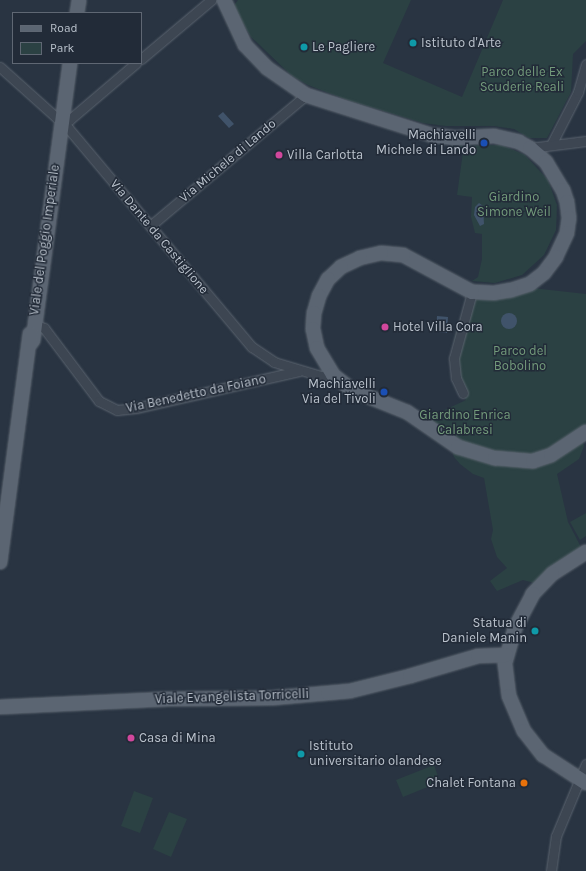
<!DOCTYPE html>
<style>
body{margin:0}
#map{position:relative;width:586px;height:871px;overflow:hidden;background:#293442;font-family:Karla,sans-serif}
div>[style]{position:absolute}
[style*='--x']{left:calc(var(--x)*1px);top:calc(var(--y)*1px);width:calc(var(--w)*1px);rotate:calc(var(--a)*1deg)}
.green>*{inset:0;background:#2b4143}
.water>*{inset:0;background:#40536a}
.round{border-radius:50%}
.roads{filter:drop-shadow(0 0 1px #5b646f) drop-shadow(0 0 1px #5b646f)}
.minor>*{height:9px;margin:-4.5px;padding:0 4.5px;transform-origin:4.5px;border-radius:4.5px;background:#3d4652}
.primary>*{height:14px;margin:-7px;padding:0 7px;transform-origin:7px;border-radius:7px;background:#5b6572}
.dots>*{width:11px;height:11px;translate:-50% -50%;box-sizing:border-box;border:2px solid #222b38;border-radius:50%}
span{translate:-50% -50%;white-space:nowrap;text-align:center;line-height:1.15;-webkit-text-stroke:3px #222b38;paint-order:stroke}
.poi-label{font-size:13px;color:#bac2cc}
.left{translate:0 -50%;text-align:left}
.right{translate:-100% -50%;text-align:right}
.park-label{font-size:13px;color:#739b7b}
.street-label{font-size:13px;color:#bac2cc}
.legend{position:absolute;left:12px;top:12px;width:130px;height:52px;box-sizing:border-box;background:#222b38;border:1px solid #5f6773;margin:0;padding:5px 7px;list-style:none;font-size:12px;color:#bac2cc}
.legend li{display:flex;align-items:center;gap:8px;height:20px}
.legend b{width:20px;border:1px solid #5f6773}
</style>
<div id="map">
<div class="green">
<div style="clip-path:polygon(238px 0,411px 0,383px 63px,462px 97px,503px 0,586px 0,586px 41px,573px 54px,571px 92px,547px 138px,529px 138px,514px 129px,494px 126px,445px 126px,423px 123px,347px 100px,308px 85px,292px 76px,251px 37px,233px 7px)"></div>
<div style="clip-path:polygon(502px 145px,525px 155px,548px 180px,557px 205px,556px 230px,544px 255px,522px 275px,495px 283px,472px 281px,478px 277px,482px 259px,482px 234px,475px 233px,471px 217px,472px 197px,457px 195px,463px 152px,449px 150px,449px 146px)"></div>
<div style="clip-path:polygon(532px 288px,586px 294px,586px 427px,548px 454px,519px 458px,463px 445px,417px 413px,424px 410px,438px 413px,466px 400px,461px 394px,452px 356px,455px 336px,469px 294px)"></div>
<div style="clip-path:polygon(582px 437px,584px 446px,579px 459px,557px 474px,568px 522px,583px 551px,538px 584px,523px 580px,497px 591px,490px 581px,507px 568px,497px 557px,491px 539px,493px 530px,484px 478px,473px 474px,460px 464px,454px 457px,450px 445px,511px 464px)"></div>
<div style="clip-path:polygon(586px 513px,586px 536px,580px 540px,570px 522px)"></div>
<div style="clip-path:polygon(434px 765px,440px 782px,403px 797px,396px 780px)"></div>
<div style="clip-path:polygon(134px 791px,153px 798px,140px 833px,121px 826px)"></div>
<div style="clip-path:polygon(169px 812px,187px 819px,171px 857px,153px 849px)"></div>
</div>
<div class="water">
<div style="clip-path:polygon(223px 112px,234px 124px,229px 128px,218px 116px)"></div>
<div style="clip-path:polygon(479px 203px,483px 206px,484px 224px,480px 226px,474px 215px,475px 207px)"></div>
<div class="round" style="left:501px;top:313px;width:16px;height:16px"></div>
<div style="clip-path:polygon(437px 316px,448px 317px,447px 333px,436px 332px)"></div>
</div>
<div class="roads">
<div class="minor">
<div style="--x:141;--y:59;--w:92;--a:-40.1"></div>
<div style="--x:0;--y:67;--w:91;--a:41.9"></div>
<div style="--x:68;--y:128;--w:286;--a:50"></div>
<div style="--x:252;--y:347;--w:27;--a:34"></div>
<div style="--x:274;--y:362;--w:49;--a:16.6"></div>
<div style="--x:321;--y:376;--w:12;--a:-5"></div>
<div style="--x:62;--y:123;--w:8;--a:-23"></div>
<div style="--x:69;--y:120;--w:88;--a:-40.4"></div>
<div style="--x:551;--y:145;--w:59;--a:-63"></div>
<div style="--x:578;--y:92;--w:29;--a:-74"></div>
<div style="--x:530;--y:148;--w:56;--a:-7.1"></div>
<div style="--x:150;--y:226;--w:204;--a:-40"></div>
<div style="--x:34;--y:324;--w:11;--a:22"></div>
<div style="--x:44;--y:328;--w:91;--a:53"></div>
<div style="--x:99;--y:401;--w:20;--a:27"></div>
<div style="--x:117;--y:410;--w:19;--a:-6"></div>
<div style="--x:136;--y:408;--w:167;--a:-12.8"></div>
<div style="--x:463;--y:393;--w:17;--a:-115"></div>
<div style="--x:456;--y:378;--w:20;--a:-96"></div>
<div style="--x:454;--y:358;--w:68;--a:-74.7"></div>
<div style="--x:551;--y:871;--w:35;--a:-82"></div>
<div style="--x:556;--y:836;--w:78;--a:-67.4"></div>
</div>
<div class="primary">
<div style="--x:224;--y:0;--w:50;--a:65"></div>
<div style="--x:245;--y:45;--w:32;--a:46"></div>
<div style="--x:267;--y:68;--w:47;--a:34.7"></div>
<div style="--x:306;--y:95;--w:131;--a:17.7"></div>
<div style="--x:431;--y:135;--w:23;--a:7"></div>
<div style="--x:454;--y:138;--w:40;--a:-2.9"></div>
<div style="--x:494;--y:136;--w:26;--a:13"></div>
<div style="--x:519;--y:142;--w:13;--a:29"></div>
<div style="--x:530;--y:148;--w:21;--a:41"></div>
<div style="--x:546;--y:162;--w:33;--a:59"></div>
<div style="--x:563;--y:190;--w:13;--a:72"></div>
<div style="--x:567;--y:202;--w:16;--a:83"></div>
<div style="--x:569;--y:218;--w:15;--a:98"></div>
<div style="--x:567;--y:233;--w:26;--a:115"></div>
<div style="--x:556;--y:257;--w:20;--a:127"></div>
<div style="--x:544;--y:273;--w:18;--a:142"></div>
<div style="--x:530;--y:284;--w:20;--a:162"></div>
<div style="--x:511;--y:290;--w:17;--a:170"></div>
<div style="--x:494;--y:293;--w:22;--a:-177"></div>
<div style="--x:472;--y:292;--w:78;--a:-151.8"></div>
<div style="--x:403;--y:255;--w:22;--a:-175"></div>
<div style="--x:381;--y:253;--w:22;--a:167"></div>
<div style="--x:360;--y:258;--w:21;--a:155"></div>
<div style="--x:341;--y:267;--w:18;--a:137"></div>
<div style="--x:328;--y:279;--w:19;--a:118"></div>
<div style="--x:319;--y:296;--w:18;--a:106"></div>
<div style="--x:314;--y:313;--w:16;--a:94"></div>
<div style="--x:313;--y:329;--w:19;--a:78"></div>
<div style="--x:317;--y:348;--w:31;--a:59"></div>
<div style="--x:333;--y:375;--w:24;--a:38"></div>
<div style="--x:352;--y:390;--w:59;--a:21.8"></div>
<div style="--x:407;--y:412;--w:62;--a:34.5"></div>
<div style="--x:458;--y:447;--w:39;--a:17"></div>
<div style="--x:495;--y:458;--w:38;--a:5"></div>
<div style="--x:533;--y:461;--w:19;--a:-18"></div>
<div style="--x:551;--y:455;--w:42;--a:-33.3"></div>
<div style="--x:77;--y:13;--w:13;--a:-81"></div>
<div style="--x:31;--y:343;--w:4;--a:-56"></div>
<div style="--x:33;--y:340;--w:279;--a:-82.4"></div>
<div style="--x:586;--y:552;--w:40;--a:147.1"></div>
<div style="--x:552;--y:574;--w:28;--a:134"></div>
<div style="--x:533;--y:594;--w:38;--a:118"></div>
<div style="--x:515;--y:628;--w:37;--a:106"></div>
<div style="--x:505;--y:664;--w:32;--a:83"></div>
<div style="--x:509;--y:696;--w:38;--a:67"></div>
<div style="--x:524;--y:731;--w:31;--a:52"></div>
<div style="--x:543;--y:755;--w:51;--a:33.1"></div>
<div style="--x:0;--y:562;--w:230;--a:-82.5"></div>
<div style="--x:0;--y:707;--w:169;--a:-2.7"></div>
<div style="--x:169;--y:699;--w:103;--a:-0.6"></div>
<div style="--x:272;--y:698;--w:56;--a:-5.1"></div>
<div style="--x:328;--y:693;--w:22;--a:-5"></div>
<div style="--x:350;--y:691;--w:62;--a:-14"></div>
<div style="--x:410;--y:676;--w:71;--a:-16.4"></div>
<div style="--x:478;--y:656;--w:28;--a:-2"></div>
</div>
</div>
<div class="dots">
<div style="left:413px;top:43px;background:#0f9aa8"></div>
<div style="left:304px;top:47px;background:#0f9aa8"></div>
<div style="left:484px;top:143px;background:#1a4fb4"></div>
<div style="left:279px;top:155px;background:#d1479c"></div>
<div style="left:385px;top:327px;background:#d1479c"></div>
<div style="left:384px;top:392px;background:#1a4fb4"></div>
<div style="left:535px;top:631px;background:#0f9aa8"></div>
<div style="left:131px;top:738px;background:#d1479c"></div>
<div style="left:301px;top:754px;background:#0f9aa8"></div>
<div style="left:524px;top:783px;background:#e8710a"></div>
</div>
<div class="poi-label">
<span class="left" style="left:421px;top:43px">Istituto d'Arte</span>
<span class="left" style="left:312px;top:47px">Le Pagliere</span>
<span class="right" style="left:476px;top:143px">Machiavelli<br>Michele di Lando</span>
<span class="left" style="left:287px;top:155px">Villa Carlotta</span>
<span class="left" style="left:393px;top:327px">Hotel Villa Cora</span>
<span class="right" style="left:376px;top:392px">Machiavelli<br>Via del Tivoli</span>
<span class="right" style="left:527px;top:631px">Statua di<br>Daniele Manin</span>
<span class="left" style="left:139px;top:738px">Casa di Mina</span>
<span class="left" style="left:309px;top:754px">Istituto<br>universitario olandese</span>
<span class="right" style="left:516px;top:783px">Chalet Fontana</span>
</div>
<div class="park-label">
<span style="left:522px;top:80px">Parco delle Ex<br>Scuderie Reali</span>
<span style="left:514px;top:205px">Giardino<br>Simone Weil</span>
<span style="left:520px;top:359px">Parco del<br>Bobolino</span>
<span style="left:465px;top:423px">Giardino Enrica<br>Calabresi</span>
</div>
<div class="street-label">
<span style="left:228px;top:161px;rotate:-40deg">Via Michele di Lando</span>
<span style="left:159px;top:237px;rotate:50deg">Via Dante da Castiglione</span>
<span style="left:45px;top:240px;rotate:-82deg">Viale del Poggio Imperiale</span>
<span style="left:196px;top:394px;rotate:-12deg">Via Benedetto da Foiano</span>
<span style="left:232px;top:697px;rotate:-2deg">Viale Evangelista Torricelli</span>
</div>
<ul class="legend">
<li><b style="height:5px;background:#5b6572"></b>Road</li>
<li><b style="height:11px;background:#2b4143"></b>Park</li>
</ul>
</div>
